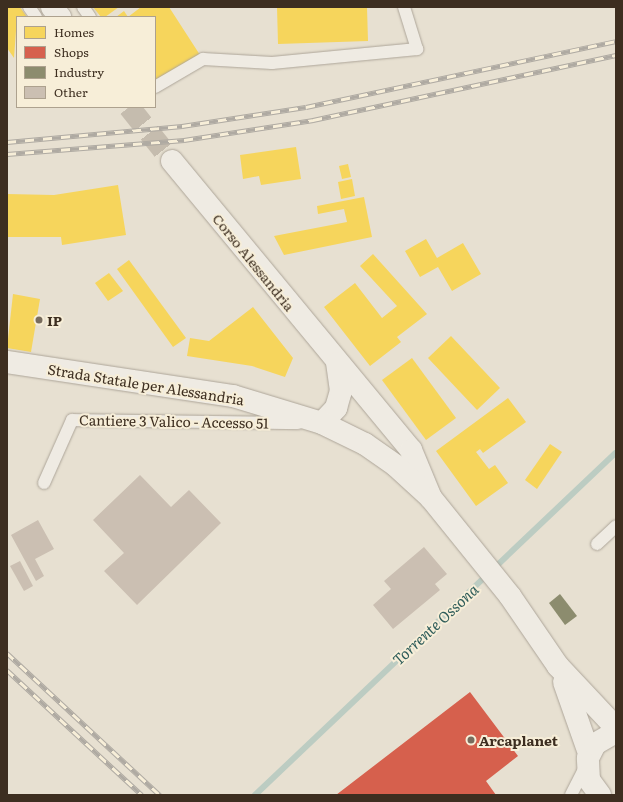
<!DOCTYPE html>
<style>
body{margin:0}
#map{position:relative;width:623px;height:802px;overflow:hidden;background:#e7e0d1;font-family:Literata,serif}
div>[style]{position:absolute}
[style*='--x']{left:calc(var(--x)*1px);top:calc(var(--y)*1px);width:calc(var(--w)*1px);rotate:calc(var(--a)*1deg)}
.homes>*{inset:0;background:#f6d55c}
.shops>*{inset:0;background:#d6604d}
.industry>*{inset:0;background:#8c8c6e}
.stream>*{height:6px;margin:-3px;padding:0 3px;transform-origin:3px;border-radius:3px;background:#bcccc2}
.building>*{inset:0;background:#cbbfb2}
.minor-tunnel>*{height:22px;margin-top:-11px;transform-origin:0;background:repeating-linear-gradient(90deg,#c5bcae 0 22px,transparent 0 33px)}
.roads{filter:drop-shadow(0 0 1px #ada599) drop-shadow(0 0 1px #ada599)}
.service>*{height:12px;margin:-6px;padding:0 6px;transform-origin:6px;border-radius:6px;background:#efebe3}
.minor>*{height:22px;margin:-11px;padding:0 11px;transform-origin:11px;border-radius:11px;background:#efebe3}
.secondary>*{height:22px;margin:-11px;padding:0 11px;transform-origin:11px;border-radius:11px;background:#efebe3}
.rail>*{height:4.5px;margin-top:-2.25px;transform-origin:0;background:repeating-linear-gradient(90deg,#f7eed8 0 9px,#afaaa2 0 18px);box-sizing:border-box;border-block:1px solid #afaaa2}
.dots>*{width:11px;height:11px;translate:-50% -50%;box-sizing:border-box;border:2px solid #f7eed8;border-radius:50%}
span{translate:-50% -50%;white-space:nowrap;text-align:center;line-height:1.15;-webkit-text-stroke:4px #f7eed8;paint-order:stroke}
.street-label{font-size:14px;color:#3d2e20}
.poi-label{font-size:14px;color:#3d2e20;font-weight:700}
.left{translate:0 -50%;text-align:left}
.water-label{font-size:15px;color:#2f5d5a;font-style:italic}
.frame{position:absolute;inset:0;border:8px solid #3d2e20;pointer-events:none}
.legend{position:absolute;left:16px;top:16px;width:140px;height:92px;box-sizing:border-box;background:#f7eed8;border:1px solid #ada18e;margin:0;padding:5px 7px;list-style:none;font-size:12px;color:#3d2e20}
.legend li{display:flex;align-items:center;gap:8px;height:20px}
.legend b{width:20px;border:1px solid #ada18e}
</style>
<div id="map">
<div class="homes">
<div style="clip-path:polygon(7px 7px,20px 7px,27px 17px,17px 17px,14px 58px,7px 48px)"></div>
<div style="clip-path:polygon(93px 7px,119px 7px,105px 17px,101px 17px)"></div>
<div style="clip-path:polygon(141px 7px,169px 7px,200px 55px,155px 83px,155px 17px,116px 17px,124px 11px,128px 17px)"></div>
<div style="clip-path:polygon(277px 7px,367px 7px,368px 41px,278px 44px)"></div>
<div style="clip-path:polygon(296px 147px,301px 179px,261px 185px,259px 176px,243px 179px,240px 155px)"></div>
<div style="clip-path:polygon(348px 164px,351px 177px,342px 179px,339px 166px)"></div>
<div style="clip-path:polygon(352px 179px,355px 196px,341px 199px,338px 182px)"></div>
<div style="clip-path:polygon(118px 185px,126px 235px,62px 245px,61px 237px,7px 237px,7px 194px,54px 195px)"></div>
<div style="clip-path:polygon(364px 197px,372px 237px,284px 255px,274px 236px,347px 222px,344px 209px,318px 214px,317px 206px)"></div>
<div style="clip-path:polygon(426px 239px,437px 258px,463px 243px,481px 274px,452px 291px,438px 267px,420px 277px,405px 251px)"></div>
<div style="clip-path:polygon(373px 254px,427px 314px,397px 337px,401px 342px,370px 366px,324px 307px,355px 283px,382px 318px,397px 306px,360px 266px)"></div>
<div style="clip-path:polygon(129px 260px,186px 338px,173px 347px,117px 269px)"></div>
<div style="clip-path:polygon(109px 273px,123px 291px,108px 301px,95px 283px)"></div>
<div style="clip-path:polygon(13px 294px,40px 299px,31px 352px,7px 348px)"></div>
<div style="clip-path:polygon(253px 307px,293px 358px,285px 377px,252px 366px,187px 356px,190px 338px,209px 341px)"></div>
<div style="clip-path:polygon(451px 336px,500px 388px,477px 410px,428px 358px)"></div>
<div style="clip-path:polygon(412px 358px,456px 418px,426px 440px,382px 380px)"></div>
<div style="clip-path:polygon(508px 398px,526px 422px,483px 453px,480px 449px,476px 452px,489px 469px,495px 465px,508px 483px,476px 506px,436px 451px)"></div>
<div style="clip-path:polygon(550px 444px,562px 452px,537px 489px,525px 480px)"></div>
</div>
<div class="shops">
<div style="clip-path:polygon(470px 692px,518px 756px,486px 781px,496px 795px,336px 795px)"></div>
</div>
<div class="industry">
<div style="clip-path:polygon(560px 594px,577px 616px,565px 625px,549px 603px)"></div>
</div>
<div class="stream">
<div style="--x:255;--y:795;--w:497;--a:-43.5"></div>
</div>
<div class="building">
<div style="clip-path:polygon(140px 475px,171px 507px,189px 490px,221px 523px,137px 605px,104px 571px,124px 553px,93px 520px)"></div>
<div style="clip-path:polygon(38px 520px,54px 549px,35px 559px,44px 576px,36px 581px,11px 535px)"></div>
<div style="clip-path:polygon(424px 547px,447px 574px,435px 584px,440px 590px,393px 629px,373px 605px,391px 589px,384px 581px)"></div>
<div style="clip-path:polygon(20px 561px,33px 586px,24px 591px,10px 566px)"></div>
</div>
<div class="minor-tunnel">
<div style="--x:129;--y:107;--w:69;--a:51.5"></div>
</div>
<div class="roads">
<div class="service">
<div style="--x:29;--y:7;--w:12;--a:55"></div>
<div style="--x:83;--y:7;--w:12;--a:55"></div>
<div style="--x:155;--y:87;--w:56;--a:-30.3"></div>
<div style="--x:203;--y:59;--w:69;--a:3.3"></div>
<div style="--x:272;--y:63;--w:146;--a:-5.5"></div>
<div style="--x:417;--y:49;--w:44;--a:-107.2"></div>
<div style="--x:44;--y:483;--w:69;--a:-66"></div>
<div style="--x:72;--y:420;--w:226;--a:0.8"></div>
<div style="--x:597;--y:544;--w:26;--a:-43"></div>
<div style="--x:571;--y:795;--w:29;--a:-63"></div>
</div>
<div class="minor">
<div style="--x:52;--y:7;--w:13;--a:51"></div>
<div style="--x:172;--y:161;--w:375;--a:50.4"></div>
<div style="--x:411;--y:450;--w:52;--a:67.4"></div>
<div style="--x:322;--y:423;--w:21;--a:-47"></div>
<div style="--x:336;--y:408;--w:18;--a:-74"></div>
<div style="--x:341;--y:391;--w:28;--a:-98"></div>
</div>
<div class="secondary">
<div style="--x:7;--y:362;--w:229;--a:8.6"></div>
<div style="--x:233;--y:396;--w:93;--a:16.9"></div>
<div style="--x:322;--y:423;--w:48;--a:26"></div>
<div style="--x:365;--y:444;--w:38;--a:35"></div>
<div style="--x:396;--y:466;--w:47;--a:42.4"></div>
<div style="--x:431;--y:498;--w:126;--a:51.1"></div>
<div style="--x:510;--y:596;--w:85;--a:55.6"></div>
<div style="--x:558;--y:666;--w:85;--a:46.9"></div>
<div style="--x:564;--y:682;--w:75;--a:70.6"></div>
<div style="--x:600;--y:795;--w:19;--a:-126"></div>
<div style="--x:589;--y:780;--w:22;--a:-93"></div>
<div style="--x:588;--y:758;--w:16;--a:-63"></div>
<div style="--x:595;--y:744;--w:24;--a:-30"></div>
</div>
</div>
<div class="rail">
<div style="--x:7;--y:142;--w:176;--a:-5.2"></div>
<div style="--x:182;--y:126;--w:125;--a:-8.7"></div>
<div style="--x:306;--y:107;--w:317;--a:-12"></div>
<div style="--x:7;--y:154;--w:178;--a:-4.5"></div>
<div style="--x:184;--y:140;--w:131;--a:-8.8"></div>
<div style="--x:313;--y:120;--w:310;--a:-12.1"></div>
<div style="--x:7;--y:653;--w:209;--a:42.9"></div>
<div style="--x:7;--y:670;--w:184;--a:42.8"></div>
</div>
<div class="dots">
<div style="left:39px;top:320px;background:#786c5e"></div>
<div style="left:471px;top:740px;background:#786c5e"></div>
</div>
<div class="street-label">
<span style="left:254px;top:262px;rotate:51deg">Corso Alessandria</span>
<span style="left:146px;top:384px;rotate:9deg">Strada Statale per Alessandria</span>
<span style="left:174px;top:421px;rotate:1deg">Cantiere 3 Valico - Accesso 51</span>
</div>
<div class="poi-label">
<span class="left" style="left:47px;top:320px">IP</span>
<span class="left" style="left:479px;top:740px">Arcaplanet</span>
</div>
<div class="water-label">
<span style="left:435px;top:624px;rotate:-43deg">Torrente Ossona</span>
</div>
<div class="frame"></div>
<ul class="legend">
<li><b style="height:11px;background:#f6d55c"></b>Homes</li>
<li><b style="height:11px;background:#d6604d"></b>Shops</li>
<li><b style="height:11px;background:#8c8c6e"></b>Industry</li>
<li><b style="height:11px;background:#cbbfb2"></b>Other</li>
</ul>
</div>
